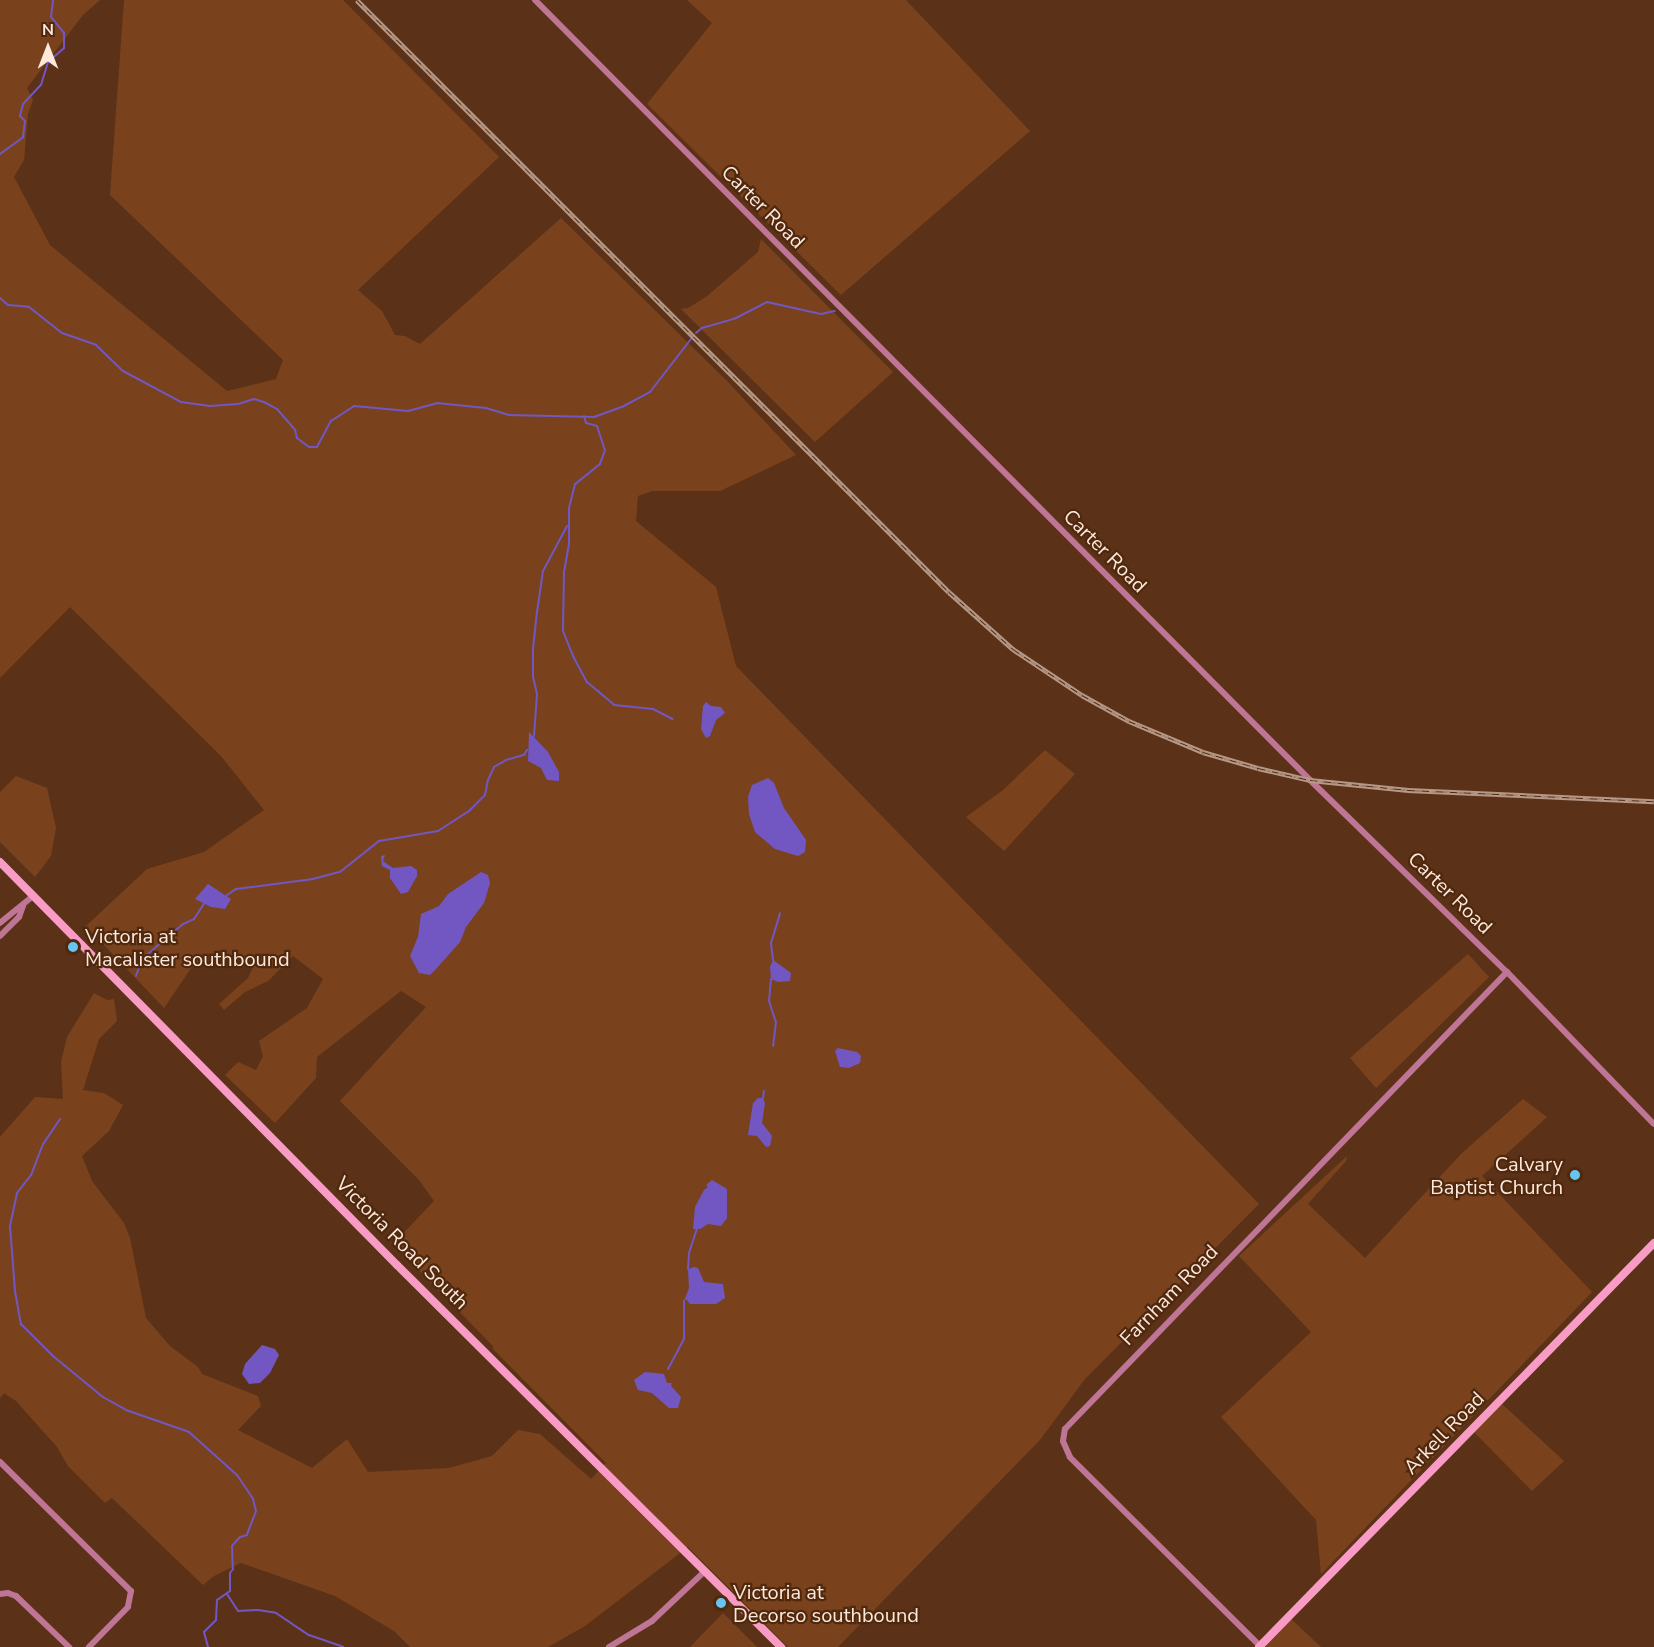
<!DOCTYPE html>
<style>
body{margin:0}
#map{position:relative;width:1654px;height:1647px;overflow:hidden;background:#5b3218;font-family:"Nunito Sans",sans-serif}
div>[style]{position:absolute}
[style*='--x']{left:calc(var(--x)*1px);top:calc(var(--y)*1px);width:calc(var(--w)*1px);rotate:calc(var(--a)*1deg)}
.green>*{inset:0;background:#79421d}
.water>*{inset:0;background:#7257c3}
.stream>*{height:2px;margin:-1px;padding:0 1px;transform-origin:1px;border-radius:1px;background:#7257c3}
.minor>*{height:6px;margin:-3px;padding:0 3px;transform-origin:3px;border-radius:3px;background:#be7596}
.secondary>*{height:8px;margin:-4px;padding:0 4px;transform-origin:4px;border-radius:4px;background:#f89cc5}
.rail>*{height:4.5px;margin-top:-2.25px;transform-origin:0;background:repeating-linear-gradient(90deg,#4f280d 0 7px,#b69886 0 14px);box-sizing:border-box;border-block:2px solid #b69886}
.dots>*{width:16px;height:16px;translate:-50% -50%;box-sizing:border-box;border:3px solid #4f280d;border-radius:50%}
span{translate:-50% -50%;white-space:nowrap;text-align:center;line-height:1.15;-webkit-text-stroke:4.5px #4f280d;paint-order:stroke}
.street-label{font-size:20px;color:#fde8dc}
.poi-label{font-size:20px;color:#fde8dc}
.left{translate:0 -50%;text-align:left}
.right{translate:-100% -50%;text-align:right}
.north{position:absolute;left:18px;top:18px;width:60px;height:60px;-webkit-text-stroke:4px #4f280d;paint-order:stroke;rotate:0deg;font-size:16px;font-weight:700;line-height:24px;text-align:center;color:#fde8dc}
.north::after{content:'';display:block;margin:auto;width:21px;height:27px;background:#fde8dc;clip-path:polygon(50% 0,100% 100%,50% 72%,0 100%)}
</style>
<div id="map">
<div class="green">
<div style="clip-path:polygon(0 0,100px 0,83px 15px,27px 88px,33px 100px,28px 114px,24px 160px,14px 177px,50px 245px,227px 391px,276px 379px,283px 360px,110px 195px,124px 0,343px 0,499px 157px,358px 290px,382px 311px,395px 335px,405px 336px,420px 344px,561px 218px,727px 381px,796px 455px,720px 491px,652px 491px,638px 496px,636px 521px,716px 587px,736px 666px,1259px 1204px,1085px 1379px,1040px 1440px,838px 1647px,788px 1647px,688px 1547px,585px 1626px,548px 1647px,410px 1647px,394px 1631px,335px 1596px,241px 1563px,214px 1576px,203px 1585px,112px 1498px,105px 1503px,68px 1466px,57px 1447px,16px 1401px,4px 1393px,0 1398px,0 1137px,35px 1097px,63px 1099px,61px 1062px,67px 1037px,94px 993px,107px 1000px,114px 999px,117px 1021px,99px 1039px,83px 1090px,104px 1093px,123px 1105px,109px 1131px,82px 1156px,92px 1181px,124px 1223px,130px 1238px,146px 1318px,170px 1346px,198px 1367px,202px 1374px,258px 1396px,261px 1406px,238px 1430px,312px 1468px,347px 1439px,368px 1472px,449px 1468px,492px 1456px,518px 1430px,540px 1434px,591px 1479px,606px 1463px,493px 1349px,493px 1346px,393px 1244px,434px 1201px,419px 1180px,340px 1101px,426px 1007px,401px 991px,317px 1057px,316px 1078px,275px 1123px,225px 1075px,238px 1062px,256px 1070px,263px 1056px,259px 1041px,307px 1008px,323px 979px,293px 956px,268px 981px,245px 992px,224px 1010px,219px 1004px,248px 978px,258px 956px,194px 964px,164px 1008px,86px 926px,147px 869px,204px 852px,264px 810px,221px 756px,70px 607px,0 678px)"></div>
<div style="clip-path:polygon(687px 0,906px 0,1030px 131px,841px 295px,647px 104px,712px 23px)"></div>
<div style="clip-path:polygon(761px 239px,893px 372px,815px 442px,681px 309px,688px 308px,706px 297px,758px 252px)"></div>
<div style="clip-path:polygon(1045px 750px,1075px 774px,1004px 851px,966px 817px,1003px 790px)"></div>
<div style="clip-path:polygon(16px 776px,47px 788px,56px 828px,51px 856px,35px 877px,0 842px,0 792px)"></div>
<div style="clip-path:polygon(1468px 954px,1489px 977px,1376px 1088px,1350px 1058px)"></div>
<div style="clip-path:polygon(1523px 1099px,1547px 1117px,1482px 1176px,1592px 1292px,1321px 1574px,1316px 1520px,1221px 1417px,1311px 1332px,1239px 1256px,1347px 1156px,1346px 1161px,1308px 1204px,1365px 1258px,1461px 1154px)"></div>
<div style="clip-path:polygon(1501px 1403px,1564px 1461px,1532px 1491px,1474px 1432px)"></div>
<div style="clip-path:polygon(723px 1613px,757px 1647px,690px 1647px)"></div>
<div style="clip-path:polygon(1288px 1616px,1321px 1647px,1267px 1647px,1262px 1642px)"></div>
</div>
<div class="water">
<div style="clip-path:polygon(706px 702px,711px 706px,721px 707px,725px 713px,716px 720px,710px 736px,706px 738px,701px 729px,703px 706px)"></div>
<div style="clip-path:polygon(529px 732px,548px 752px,559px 772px,559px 781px,547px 780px,541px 768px,528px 761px)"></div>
<div style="clip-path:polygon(768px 778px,774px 783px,784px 808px,806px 840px,805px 852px,798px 856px,775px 849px,755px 832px,749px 814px,748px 797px,752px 785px)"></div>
<div style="clip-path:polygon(385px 855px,383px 861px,393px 868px,411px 866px,417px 870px,417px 876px,408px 892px,401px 894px,390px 878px,390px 870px,382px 866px,381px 856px)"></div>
<div style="clip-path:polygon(481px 872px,488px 875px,490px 883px,484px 903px,466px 927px,460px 942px,436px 969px,430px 975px,419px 973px,410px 956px,418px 937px,421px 914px,439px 906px,448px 894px)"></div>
<div style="clip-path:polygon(208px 884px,231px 899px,225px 909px,211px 907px,195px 899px)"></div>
<div style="clip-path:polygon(773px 960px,791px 973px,790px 981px,778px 982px,771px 979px,770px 967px)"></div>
<div style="clip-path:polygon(838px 1048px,857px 1052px,861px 1056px,860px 1063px,849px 1068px,840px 1067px,835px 1051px)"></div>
<div style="clip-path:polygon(758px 1098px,763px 1098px,765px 1103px,762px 1123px,772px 1136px,770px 1146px,766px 1147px,757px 1136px,748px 1135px,753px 1103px)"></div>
<div style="clip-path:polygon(712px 1180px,727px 1189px,727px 1218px,721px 1226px,708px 1224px,700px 1229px,693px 1229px,695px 1207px,704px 1190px,708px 1187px,706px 1185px)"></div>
<div style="clip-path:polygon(694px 1267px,698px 1268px,704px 1282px,723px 1284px,725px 1298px,716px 1304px,690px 1304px,686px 1299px,684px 1301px,689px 1288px,688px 1269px)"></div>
<div style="clip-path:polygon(262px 1345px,275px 1349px,279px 1355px,270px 1373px,260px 1383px,249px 1384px,242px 1374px,245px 1364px)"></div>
<div style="clip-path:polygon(645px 1372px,664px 1374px,667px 1383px,672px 1383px,671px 1386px,681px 1397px,678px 1408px,669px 1408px,652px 1393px,638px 1390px,634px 1380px)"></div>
</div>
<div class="stream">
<div style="--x:0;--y:154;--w:29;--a:-36"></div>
<div style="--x:23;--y:137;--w:16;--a:-83"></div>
<div style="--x:25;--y:121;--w:7;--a:-135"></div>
<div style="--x:20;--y:116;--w:12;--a:-76"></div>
<div style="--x:23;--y:104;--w:26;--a:-47"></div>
<div style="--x:41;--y:85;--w:24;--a:-73"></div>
<div style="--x:48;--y:62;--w:21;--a:-41"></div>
<div style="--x:64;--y:48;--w:15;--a:-90"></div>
<div style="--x:64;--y:33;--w:21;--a:-129"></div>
<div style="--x:51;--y:17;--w:17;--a:-83"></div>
<div style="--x:0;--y:298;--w:11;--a:41"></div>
<div style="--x:8;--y:305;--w:21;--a:5"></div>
<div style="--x:29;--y:307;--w:42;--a:38.2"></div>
<div style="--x:62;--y:333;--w:36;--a:19"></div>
<div style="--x:96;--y:345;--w:37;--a:44"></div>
<div style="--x:123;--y:371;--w:66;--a:28.1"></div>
<div style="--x:181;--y:402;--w:29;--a:8"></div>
<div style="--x:210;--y:406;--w:28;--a:-4"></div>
<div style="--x:238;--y:404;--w:17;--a:-17"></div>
<div style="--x:254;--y:399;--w:10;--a:17"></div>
<div style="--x:264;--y:402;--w:15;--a:28"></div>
<div style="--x:277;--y:409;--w:28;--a:49"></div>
<div style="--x:295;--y:430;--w:8;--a:76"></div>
<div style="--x:297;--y:438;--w:15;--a:37"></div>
<div style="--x:309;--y:447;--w:8;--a:0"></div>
<div style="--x:317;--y:447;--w:30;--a:-62"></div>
<div style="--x:331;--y:421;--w:27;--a:-33"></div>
<div style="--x:354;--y:406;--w:54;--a:5.3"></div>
<div style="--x:408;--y:411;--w:30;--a:-15"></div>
<div style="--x:437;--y:403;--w:49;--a:5.8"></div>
<div style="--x:486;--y:408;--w:24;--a:17"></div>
<div style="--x:509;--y:415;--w:85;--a:1.3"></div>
<div style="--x:594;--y:417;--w:30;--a:-20"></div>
<div style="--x:622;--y:407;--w:32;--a:-28"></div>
<div style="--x:650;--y:392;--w:67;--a:-52.3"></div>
<div style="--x:696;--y:333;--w:8;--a:-40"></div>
<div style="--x:702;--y:328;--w:33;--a:-16"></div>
<div style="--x:734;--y:319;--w:37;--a:-27"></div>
<div style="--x:767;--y:302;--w:55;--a:12.5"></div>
<div style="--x:821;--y:314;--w:14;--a:-12"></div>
<div style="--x:584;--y:416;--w:7;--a:74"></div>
<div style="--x:586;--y:423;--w:11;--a:15"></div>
<div style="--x:597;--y:426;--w:25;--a:72"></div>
<div style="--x:605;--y:450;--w:15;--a:110"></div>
<div style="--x:600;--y:464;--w:32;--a:141"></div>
<div style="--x:575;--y:484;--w:25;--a:104"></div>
<div style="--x:569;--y:508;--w:36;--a:90"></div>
<div style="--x:569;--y:544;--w:28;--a:100"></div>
<div style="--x:564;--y:572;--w:59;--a:91"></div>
<div style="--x:563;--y:631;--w:27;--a:68"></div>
<div style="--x:573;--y:656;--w:30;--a:62"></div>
<div style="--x:587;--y:682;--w:35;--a:40"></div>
<div style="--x:614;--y:705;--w:39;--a:6"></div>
<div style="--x:653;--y:709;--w:22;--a:27"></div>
<div style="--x:534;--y:736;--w:42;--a:-85.9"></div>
<div style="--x:537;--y:694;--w:18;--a:-103"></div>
<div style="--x:533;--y:676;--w:27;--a:-90"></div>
<div style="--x:533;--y:649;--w:37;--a:-84"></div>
<div style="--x:537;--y:612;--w:41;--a:-81.7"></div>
<div style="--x:543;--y:571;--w:51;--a:-61.9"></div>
<div style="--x:227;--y:895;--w:11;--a:-34"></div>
<div style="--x:236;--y:889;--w:78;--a:-7.4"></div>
<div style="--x:313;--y:879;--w:28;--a:-15"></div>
<div style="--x:340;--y:872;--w:50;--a:-38.5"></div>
<div style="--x:379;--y:841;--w:60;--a:-9.6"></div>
<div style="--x:438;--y:831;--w:38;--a:-33"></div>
<div style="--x:470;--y:810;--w:21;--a:-45"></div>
<div style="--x:485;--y:795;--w:15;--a:-79"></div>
<div style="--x:488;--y:780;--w:14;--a:-65"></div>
<div style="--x:494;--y:767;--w:14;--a:-30"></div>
<div style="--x:506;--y:760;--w:19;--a:-16"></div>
<div style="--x:524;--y:755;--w:6;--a:-59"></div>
<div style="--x:773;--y:960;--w:17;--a:-97"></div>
<div style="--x:771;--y:943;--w:31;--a:-73"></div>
<div style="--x:136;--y:976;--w:18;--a:-71"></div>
<div style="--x:142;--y:959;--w:54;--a:-40.5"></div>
<div style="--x:183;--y:924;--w:12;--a:-24"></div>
<div style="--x:194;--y:919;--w:20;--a:-57"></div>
<div style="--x:771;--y:979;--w:22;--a:95"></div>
<div style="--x:769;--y:1001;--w:22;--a:72"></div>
<div style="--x:776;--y:1022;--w:24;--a:97"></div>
<div style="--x:763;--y:1098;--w:7;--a:-82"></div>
<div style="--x:60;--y:1119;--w:30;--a:124"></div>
<div style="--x:43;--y:1144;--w:33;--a:111"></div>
<div style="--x:31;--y:1175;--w:23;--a:128"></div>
<div style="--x:17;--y:1193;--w:35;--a:102"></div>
<div style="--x:10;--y:1227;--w:64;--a:85.5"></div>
<div style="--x:15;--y:1291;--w:34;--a:80"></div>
<div style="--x:21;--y:1324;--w:45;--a:45"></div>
<div style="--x:53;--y:1356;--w:65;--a:39.4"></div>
<div style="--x:103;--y:1397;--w:26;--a:29"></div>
<div style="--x:126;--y:1410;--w:67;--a:19.2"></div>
<div style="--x:189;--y:1432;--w:64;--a:41.9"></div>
<div style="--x:237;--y:1475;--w:29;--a:56"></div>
<div style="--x:253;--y:1499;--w:12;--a:76"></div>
<div style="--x:256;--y:1511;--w:26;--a:111"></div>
<div style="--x:247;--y:1535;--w:7;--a:164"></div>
<div style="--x:240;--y:1537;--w:12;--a:132"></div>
<div style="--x:232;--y:1546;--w:23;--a:88"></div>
<div style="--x:233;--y:1569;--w:5;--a:127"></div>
<div style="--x:230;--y:1573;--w:18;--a:90"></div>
<div style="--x:230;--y:1591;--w:16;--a:145"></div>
<div style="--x:217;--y:1600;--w:20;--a:93"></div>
<div style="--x:216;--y:1620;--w:17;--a:135"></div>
<div style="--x:204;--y:1632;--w:16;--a:75"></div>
<div style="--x:688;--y:1269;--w:16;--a:-86"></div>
<div style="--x:689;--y:1253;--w:26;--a:-72"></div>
<div style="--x:668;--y:1369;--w:34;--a:-62"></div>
<div style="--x:684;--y:1339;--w:38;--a:-90"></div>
<div style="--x:227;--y:1594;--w:20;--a:57"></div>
<div style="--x:238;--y:1611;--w:20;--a:-3"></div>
<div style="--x:258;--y:1610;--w:18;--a:9"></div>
<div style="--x:276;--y:1613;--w:40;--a:34"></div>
<div style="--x:309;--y:1635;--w:36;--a:19"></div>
</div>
<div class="minor">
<div style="--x:535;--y:0;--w:1100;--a:45.18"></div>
<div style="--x:1310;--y:780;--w:275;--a:44.3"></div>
<div style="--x:1507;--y:972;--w:211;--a:46"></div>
<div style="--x:0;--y:923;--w:43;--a:-39.3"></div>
<div style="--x:0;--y:936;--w:27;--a:-45"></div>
<div style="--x:19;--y:917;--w:12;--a:-70"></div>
<div style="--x:0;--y:1462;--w:184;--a:44.6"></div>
<div style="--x:131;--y:1591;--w:16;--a:101"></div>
<div style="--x:128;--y:1607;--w:56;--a:134.3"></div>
<div style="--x:0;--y:1594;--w:8;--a:-7"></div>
<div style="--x:8;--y:1593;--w:9;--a:21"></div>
<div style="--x:16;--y:1596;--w:74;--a:43.9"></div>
<div style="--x:1260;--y:1646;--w:268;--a:-135.2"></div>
<div style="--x:1070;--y:1457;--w:17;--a:-114"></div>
<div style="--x:1063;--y:1441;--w:12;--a:-81"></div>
<div style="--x:1065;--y:1429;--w:636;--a:-45.96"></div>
<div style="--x:609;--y:1647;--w:50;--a:-31.2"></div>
<div style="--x:652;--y:1621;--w:73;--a:-43.3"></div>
</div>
<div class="secondary">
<div style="--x:0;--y:862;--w:566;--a:45.43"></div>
<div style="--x:397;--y:1265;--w:542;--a:44.85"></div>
<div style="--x:1259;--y:1647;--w:565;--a:-45.65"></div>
</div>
<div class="rail">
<div style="--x:357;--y:0;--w:837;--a:45"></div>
<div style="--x:949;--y:592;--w:86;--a:41.7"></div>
<div style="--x:1013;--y:649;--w:83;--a:33.7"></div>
<div style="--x:1082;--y:695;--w:54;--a:29"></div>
<div style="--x:1129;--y:721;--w:80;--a:22.7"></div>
<div style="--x:1203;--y:752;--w:57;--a:16.2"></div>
<div style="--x:1258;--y:768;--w:53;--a:13"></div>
<div style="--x:1310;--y:780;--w:99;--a:5.8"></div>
<div style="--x:1408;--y:790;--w:246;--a:2.6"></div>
</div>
<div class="dots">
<div style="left:73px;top:947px;background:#68c4f0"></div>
<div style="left:1575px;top:1175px;background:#68c4f0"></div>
<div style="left:721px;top:1603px;background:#68c4f0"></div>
</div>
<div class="street-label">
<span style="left:763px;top:207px;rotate:45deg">Carter Road</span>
<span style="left:1105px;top:551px;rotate:45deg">Carter Road</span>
<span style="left:1450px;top:893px;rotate:44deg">Carter Road</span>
<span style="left:402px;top:1243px;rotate:45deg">Victoria Road South</span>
<span style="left:1169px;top:1295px;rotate:-46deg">Farnham Road</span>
<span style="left:1444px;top:1433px;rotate:-46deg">Arkell Road</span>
</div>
<div class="poi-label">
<span class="left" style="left:85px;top:948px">Victoria at<br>Macalister southbound</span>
<span class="right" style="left:1563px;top:1176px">Calvary<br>Baptist Church</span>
<span class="left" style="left:733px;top:1604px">Victoria at<br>Decorso southbound</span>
</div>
<div class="north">N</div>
</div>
